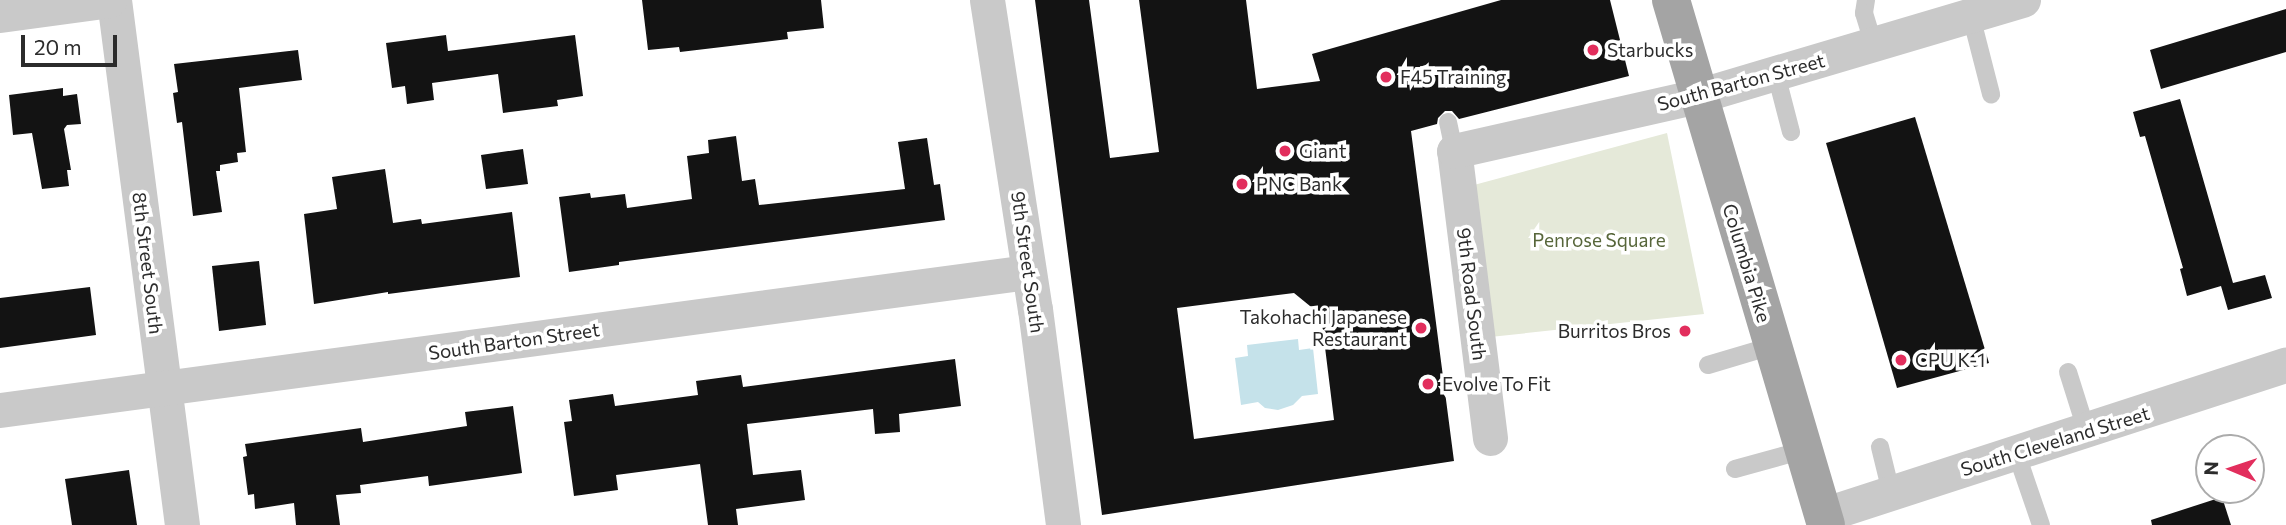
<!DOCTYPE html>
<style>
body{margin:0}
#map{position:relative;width:2286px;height:525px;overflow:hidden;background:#fff;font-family:Commissioner,sans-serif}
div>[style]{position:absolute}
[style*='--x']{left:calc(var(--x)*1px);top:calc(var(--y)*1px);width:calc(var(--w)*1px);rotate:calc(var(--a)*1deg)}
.green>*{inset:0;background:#e5e9d9}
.water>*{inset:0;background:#c5e2ea}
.building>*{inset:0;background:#131313}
.service>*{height:18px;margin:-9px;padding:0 9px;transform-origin:9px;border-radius:9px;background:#c9c9c9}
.minor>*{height:35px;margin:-17.5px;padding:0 17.5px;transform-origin:17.5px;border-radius:17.5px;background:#c9c9c9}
.primary>*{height:38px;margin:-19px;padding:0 19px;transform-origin:19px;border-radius:19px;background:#a4a4a4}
.dots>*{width:19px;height:19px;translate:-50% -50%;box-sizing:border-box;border:4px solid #fff;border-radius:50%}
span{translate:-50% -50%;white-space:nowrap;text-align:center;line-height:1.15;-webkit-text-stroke:7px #fff;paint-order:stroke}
.poi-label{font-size:19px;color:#2c2c2c}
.left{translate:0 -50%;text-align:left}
.right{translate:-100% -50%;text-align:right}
.street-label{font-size:19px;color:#2c2c2c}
.park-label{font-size:19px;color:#57663a}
.north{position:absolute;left:2195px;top:434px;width:70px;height:70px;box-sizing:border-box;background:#fff;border:2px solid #ababab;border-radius:50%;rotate:272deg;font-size:19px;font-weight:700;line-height:28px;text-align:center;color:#2c2c2c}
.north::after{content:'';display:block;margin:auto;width:24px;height:32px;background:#e22e5d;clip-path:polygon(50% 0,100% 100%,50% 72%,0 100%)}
.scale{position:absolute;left:21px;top:35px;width:96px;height:32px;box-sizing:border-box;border:4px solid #2c2c2c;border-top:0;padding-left:9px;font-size:21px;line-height:24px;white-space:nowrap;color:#2c2c2c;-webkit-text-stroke:5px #fff;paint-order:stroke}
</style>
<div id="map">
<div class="green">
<div style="clip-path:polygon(1667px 133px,1704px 314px,1490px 337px,1474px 185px)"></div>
</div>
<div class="water">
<div style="clip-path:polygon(1298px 339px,1299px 350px,1313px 348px,1318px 394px,1302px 396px,1293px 405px,1278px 410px,1265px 408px,1258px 402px,1241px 405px,1235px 358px,1248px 356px,1247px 345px)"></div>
</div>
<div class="building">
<div style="clip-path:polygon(642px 0,821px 0,824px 28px,787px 32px,788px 39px,680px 52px,679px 47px,648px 50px)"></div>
<div style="clip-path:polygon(evenodd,1035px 0,1089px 0,1110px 158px,1159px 152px,1139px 0,1246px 0,1257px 89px,1320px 81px,1312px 54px,1501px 0,1610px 0,1629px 76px,1459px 119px,1452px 111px,1445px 111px,1438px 118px,1437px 124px,1411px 131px,1454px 461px,1102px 515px,1035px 0,1294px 293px,1321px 315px,1334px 420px,1194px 439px,1177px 308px,1294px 293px)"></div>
<div style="clip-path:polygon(2286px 9px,2286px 52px,2161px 89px,2150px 50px)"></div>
<div style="clip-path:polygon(446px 35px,448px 51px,575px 35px,583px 96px,557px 100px,558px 106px,503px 113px,498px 74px,432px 83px,434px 100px,407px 104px,405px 86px,392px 88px,386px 43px)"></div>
<div style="clip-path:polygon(298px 50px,302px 80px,239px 88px,246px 152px,237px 153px,238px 162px,220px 165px,220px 171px,216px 171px,222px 212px,193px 216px,182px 122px,177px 123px,173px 93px,178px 92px,174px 64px)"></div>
<div style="clip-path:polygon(63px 88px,63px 96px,77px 94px,81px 124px,67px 125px,64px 129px,71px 170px,67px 170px,69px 186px,42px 189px,32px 133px,13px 135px,9px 95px)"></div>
<div style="clip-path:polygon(2180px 99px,2233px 283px,2221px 286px,2265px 275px,2272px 298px,2228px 310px,2221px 286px,2187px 296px,2180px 269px,2183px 268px,2145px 136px,2140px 137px,2133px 112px)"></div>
<div style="clip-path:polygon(1915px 117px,1989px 363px,1897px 388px,1826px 143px)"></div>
<div style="clip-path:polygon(736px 136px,742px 181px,755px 179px,759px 205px,905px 189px,898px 142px,927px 138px,934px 185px,940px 184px,945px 220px,619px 262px,619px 265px,569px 272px,559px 197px,590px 193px,591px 198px,625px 194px,627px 208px,692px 199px,687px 156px,709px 153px,708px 140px)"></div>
<div style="clip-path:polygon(523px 149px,528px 184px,486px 189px,481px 155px)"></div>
<div style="clip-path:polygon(385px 169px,393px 223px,421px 219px,422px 224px,512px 212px,520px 277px,388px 294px,388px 292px,314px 304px,304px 214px,337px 209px,332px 177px)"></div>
<div style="clip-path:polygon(259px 261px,266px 325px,219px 331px,212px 266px)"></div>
<div style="clip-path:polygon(90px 287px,96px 335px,0 348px,0 298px)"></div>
<div style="clip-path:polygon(955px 359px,961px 406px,899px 414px,900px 432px,875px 434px,873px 409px,747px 424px,753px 475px,801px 470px,805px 500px,736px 509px,738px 525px,708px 525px,700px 464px,616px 475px,618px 490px,574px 496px,564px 422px,572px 421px,569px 400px,613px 394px,615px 406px,698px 395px,696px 381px,741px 375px,743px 387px)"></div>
<div style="clip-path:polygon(513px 406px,522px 473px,429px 486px,428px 476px,360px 485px,361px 493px,336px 495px,340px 525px,296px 525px,294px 503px,255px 509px,254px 494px,248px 495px,243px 457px,247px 456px,245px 444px,361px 428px,363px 442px,467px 426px,465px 412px)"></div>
<div style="clip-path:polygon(129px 470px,137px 525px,72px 525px,65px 479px)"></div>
<div style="clip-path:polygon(2222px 497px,2231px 525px,2152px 525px,2151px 520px)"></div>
</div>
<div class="service">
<div style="--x:1866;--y:0;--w:13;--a:99"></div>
<div style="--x:1864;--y:13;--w:34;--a:73"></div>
<div style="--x:1971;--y:16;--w:81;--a:75.6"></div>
<div style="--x:1776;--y:74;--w:60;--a:75.5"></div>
<div style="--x:1448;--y:122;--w:30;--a:78"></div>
<div style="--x:1708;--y:365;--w:67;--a:-16.5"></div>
<div style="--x:2068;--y:372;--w:60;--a:72.5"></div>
<div style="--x:1880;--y:447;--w:46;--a:76.3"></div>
<div style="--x:2016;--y:452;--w:77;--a:71.1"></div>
<div style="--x:1735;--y:469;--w:72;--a:-15.4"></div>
</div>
<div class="minor">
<div style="--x:114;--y:0;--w:529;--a:82.62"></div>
<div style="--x:987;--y:0;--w:313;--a:81.2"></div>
<div style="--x:1035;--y:309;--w:218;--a:82.6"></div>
<div style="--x:0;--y:15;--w:110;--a:-7.8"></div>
<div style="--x:0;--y:410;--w:1037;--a:-7.65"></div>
<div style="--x:1490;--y:438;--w:289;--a:-97.1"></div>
<div style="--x:1454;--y:151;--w:250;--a:-12.7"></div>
<div style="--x:1698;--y:96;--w:339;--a:-16.5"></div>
<div style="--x:1823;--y:515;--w:487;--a:-18"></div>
</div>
<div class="primary">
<div style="--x:1671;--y:0;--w:547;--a:73.55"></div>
</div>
<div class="dots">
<div style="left:1593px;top:50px;background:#e22e5d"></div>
<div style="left:1386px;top:77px;background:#e22e5d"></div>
<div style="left:1285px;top:151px;background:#e22e5d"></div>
<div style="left:1242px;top:184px;background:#e22e5d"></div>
<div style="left:1421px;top:328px;background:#e22e5d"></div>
<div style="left:1685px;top:331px;background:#e22e5d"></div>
<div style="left:1901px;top:360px;background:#e22e5d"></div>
<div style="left:1428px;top:384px;background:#e22e5d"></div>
</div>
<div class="poi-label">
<span class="left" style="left:1607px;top:50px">Starbucks</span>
<span class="left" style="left:1400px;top:77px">F45 Training</span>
<span class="left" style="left:1299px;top:151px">Giant</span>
<span class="left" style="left:1256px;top:184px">PNC Bank</span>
<span class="right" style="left:1407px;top:328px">Takohachi Japanese<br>Restaurant</span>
<span class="right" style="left:1671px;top:331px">Burritos Bros</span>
<span class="left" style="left:1915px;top:360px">CPU K-1</span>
<span class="left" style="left:1442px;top:384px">Evolve To Fit</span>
</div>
<div class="street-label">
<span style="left:1741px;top:82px;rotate:-15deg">South Barton Street</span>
<span style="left:1028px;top:262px;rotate:82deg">9th Street South</span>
<span style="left:148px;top:263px;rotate:83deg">8th Street South</span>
<span style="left:1747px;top:263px;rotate:73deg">Columbia Pike</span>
<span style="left:1472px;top:294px;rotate:83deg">9th Road South</span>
<span style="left:514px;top:341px;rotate:-8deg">South Barton Street</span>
<span style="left:2055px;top:441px;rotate:-17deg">South Cleveland Street</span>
</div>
<div class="park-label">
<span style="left:1599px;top:240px">Penrose Square</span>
</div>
<div class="north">N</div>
<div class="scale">20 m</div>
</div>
